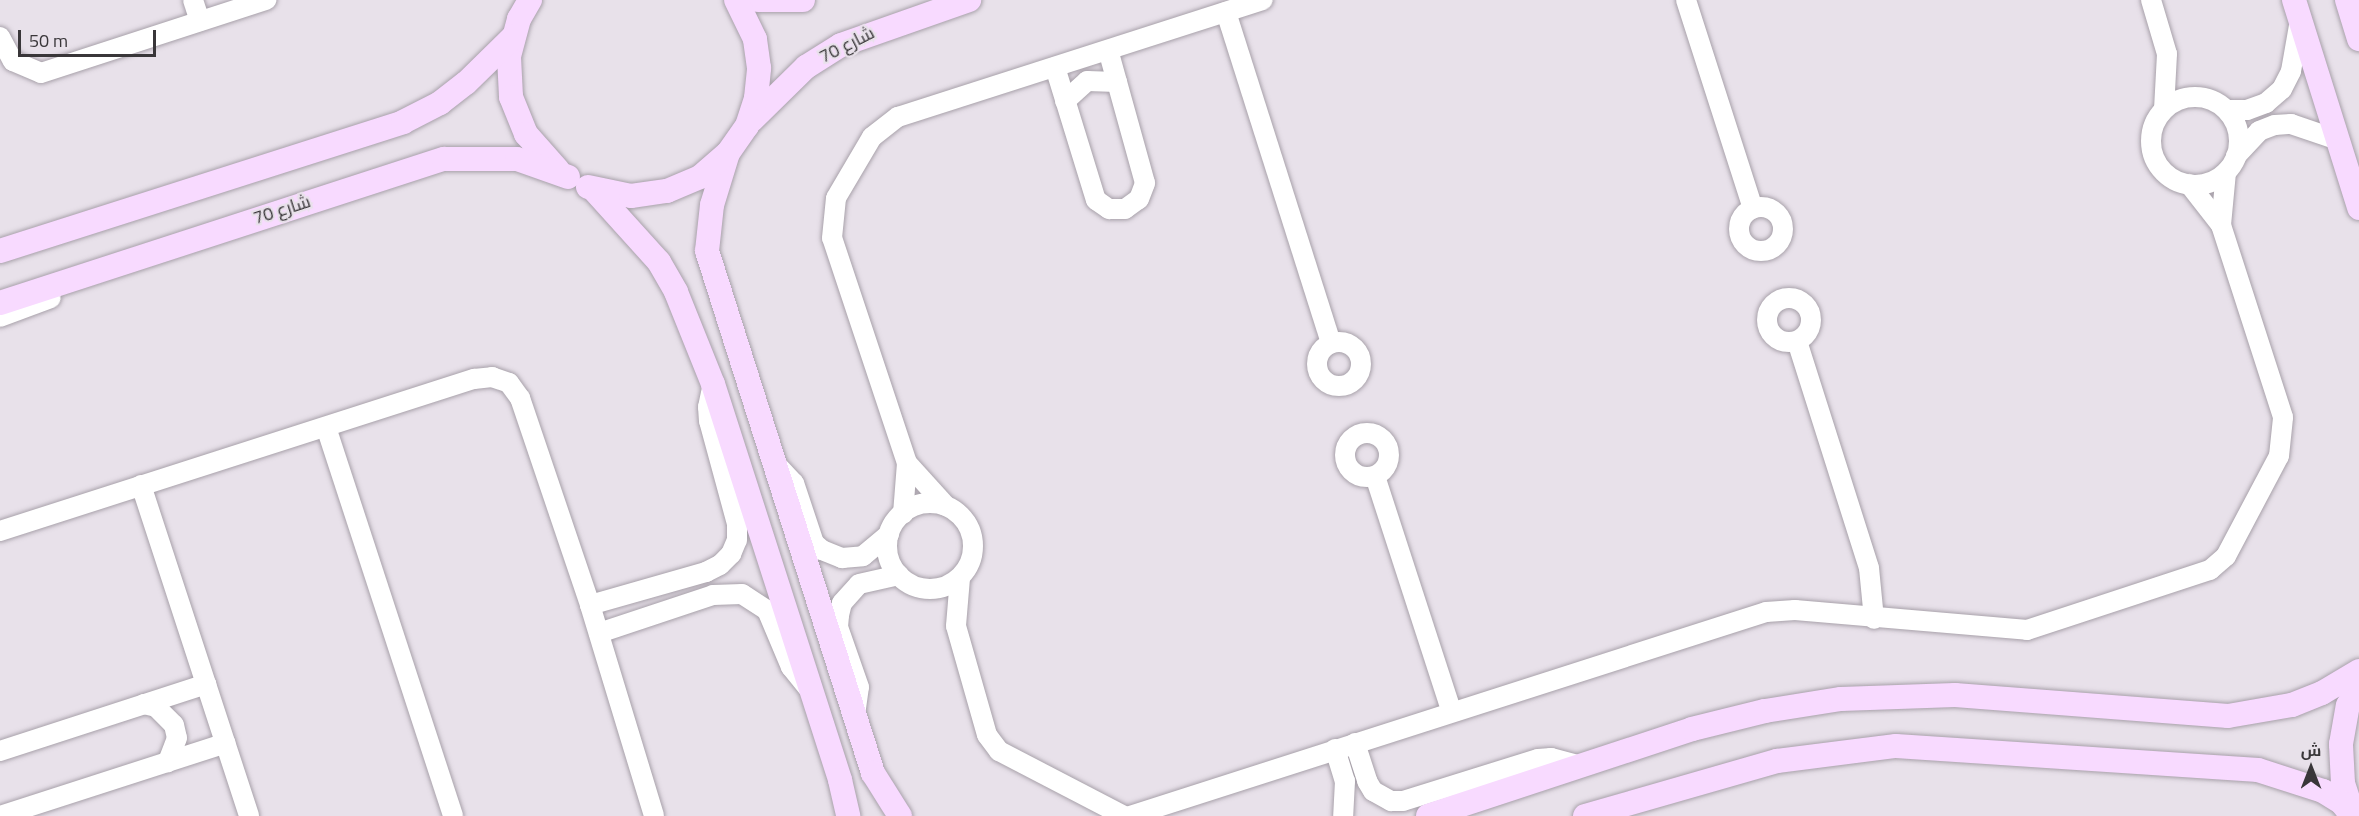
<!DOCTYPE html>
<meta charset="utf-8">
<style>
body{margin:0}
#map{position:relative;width:2359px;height:816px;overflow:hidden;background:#e8e1ea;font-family:"Titillium Web",Cairo,sans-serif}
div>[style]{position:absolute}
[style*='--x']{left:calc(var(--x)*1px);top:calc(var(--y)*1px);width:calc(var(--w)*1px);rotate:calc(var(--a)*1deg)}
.roads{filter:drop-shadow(0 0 2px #a8a1aa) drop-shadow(0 0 2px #a8a1aa)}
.minor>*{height:20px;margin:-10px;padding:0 10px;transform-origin:10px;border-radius:10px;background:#fff}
.minor>.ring{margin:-10px;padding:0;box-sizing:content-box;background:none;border:20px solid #fff;border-radius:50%}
.major>*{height:24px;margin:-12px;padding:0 12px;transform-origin:12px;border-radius:12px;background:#f8daff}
span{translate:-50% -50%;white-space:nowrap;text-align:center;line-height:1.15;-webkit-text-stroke:4.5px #e8e1ea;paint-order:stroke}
.street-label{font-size:18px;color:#393639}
.north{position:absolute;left:2281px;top:738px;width:60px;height:60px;-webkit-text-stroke:4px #e8e1ea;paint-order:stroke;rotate:0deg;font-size:16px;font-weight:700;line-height:24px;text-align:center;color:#393639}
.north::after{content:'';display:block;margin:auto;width:21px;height:27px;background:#393639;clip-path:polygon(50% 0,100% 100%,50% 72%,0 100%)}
.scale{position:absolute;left:18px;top:30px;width:138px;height:27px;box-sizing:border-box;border:3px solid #393639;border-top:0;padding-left:8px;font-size:18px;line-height:21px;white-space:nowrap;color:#393639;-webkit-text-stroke:4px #e8e1ea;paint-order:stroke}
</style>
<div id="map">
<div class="roads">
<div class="minor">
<div style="--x:193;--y:0;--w:22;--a:72"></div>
<div style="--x:1686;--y:0;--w:219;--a:72.2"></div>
<div style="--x:2151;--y:0;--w:56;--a:73.5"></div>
<div style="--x:2167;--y:54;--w:55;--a:93.1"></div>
<div style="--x:1226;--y:12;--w:347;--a:72.4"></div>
<div style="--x:0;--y:37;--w:27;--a:62"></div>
<div style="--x:13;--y:61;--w:30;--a:23"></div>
<div style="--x:41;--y:73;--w:237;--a:-18"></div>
<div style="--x:1055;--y:67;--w:139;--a:72.9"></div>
<div style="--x:1096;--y:200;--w:16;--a:35"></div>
<div style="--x:1109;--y:209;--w:16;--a:0"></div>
<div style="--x:1125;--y:209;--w:17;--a:-36"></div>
<div style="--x:1139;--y:199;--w:17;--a:-69"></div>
<div style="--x:1145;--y:183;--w:138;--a:-105.5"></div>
<div class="ring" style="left:2151px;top:97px;width:68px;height:68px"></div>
<div style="--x:1065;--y:101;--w:30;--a:-42"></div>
<div style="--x:1087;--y:81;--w:30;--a:2"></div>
<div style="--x:2227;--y:110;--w:20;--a:0"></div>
<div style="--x:2247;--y:110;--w:20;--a:-20"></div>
<div style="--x:2266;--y:103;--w:21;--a:-41"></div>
<div style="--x:2282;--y:89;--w:20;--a:-63"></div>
<div style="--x:2291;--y:71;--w:52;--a:-80"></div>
<div style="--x:2236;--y:156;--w:34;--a:-47"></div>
<div style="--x:2259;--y:131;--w:17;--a:-21"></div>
<div style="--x:2275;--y:125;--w:16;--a:-4"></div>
<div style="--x:2291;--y:124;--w:50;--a:18.8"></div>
<div class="ring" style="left:1739px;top:207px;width:24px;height:24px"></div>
<div style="--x:2221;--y:225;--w:53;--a:-84.6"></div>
<div class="ring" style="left:1767px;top:298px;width:24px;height:24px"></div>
<div style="--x:0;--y:317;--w:54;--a:-20.4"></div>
<div style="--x:1797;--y:341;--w:238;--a:72.4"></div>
<div style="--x:1869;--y:568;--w:51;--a:84.4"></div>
<div class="ring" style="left:1317px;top:342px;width:24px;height:24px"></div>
<div style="--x:326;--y:427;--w:409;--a:71.9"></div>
<div class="ring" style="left:1345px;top:433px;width:24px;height:24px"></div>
<div style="--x:776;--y:464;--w:26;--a:47"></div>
<div style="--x:794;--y:483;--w:63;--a:71.6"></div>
<div style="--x:814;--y:543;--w:11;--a:41"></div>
<div style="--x:822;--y:550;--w:22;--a:22"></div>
<div style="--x:842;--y:558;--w:21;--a:-5"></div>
<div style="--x:863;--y:556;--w:34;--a:-40"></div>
<div style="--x:1375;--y:476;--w:246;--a:72"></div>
<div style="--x:141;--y:485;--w:348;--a:71.9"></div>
<div class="ring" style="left:887px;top:503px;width:66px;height:66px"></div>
<div style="--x:946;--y:506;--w:58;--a:-132.2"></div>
<div style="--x:907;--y:463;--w:237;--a:-108.4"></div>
<div style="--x:832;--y:238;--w:40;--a:-84.3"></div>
<div style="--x:836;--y:198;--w:71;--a:-59.5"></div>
<div style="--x:872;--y:137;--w:33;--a:-38"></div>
<div style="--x:898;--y:117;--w:383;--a:-17.8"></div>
<div style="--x:903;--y:514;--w:51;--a:-85.5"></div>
<div style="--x:0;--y:531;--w:498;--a:-17.8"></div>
<div style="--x:474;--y:379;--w:18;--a:-6"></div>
<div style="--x:492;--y:377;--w:18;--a:19"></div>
<div style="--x:509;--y:383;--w:19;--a:54"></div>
<div style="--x:520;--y:398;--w:219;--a:71.3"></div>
<div style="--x:590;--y:605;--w:220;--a:73.1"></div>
<div style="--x:960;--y:578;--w:48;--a:94.8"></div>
<div style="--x:956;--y:626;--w:113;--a:74.1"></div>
<div style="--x:987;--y:735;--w:20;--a:53"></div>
<div style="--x:999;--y:751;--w:141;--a:27.5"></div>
<div style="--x:590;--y:605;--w:121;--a:-15.9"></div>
<div style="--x:706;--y:572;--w:16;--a:-27"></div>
<div style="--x:720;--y:565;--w:16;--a:-45"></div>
<div style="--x:731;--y:554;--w:15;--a:-67"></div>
<div style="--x:737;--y:540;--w:16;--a:-90"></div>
<div style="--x:737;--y:524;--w:107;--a:-105.2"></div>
<div style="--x:709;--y:421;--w:14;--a:-94"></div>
<div style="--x:708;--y:407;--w:24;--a:-78"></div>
<div style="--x:599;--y:633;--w:120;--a:-18.4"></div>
<div style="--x:713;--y:595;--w:29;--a:-2"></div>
<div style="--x:742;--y:594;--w:30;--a:33"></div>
<div style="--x:767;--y:610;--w:62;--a:67.2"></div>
<div style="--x:791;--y:667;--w:26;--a:51"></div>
<div style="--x:144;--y:704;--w:12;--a:14"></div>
<div style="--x:156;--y:707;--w:25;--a:45"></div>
<div style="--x:174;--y:725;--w:13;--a:77"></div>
<div style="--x:177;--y:738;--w:26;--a:111"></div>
<div style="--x:855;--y:715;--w:28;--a:-82"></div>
<div style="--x:859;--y:687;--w:64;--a:-109.3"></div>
<div style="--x:838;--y:627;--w:12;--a:-85"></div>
<div style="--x:839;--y:615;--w:12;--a:-76"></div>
<div style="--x:842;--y:603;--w:25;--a:-48"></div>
<div style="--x:859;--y:584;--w:41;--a:-12.7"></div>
<div style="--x:1355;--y:743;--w:40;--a:72"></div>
<div style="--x:1367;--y:781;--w:12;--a:59"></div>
<div style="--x:1373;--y:791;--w:21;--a:29"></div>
<div style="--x:1391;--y:801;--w:12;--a:0"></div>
<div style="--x:1403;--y:801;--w:141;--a:-17.3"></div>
<div style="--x:1538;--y:759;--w:13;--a:-4"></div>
<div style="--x:1551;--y:758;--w:30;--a:15"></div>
<div style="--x:1335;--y:749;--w:34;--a:73"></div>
<div style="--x:1345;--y:781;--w:35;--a:93"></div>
<div style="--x:0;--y:751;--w:217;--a:-18"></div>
<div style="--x:0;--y:816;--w:237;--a:-17.9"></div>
<div style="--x:1130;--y:816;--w:668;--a:-17.78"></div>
<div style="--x:1766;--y:612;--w:29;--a:-4"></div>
<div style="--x:1795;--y:610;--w:233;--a:4.9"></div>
<div style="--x:2027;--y:630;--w:193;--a:-18.2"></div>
<div style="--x:2210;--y:570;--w:21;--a:-41"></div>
<div style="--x:2226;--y:556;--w:113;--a:-62.1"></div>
<div style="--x:2279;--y:456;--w:39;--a:-84"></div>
<div style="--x:2283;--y:417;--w:202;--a:-107.9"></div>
<div style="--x:2221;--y:225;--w:52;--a:-128"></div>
</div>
<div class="major">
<div style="--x:530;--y:0;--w:22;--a:120"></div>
<div style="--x:519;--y:19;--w:39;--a:105"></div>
<div style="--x:509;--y:57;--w:40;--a:87.1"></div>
<div style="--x:511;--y:97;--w:40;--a:68"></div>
<div style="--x:526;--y:134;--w:48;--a:48.4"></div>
<div style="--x:758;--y:0;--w:45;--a:0"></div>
<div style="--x:2294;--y:0;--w:218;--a:72.6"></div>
<div style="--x:2347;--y:0;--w:41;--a:72.9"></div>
<div style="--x:752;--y:120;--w:76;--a:-44.5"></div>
<div style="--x:806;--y:67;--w:41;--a:-32.2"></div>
<div style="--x:841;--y:45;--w:136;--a:-19.4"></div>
<div style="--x:728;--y:153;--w:54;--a:107.1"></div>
<div style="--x:712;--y:205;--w:46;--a:96.2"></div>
<div style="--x:707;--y:251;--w:548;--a:72.36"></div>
<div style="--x:873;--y:773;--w:51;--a:57.9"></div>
<div style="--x:588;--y:187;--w:44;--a:11.8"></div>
<div style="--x:631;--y:196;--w:36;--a:-8"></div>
<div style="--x:667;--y:191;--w:36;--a:-23"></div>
<div style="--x:700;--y:177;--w:37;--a:-41"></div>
<div style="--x:728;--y:153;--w:33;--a:-55"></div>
<div style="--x:747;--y:126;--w:29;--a:-72"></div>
<div style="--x:756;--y:98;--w:30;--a:-84"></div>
<div style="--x:759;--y:68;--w:29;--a:-98"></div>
<div style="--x:755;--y:39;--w:43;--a:-116"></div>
<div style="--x:594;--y:190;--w:97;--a:47.9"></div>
<div style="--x:659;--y:262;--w:34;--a:60"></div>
<div style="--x:676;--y:292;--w:99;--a:68.1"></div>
<div style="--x:713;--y:384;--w:416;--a:72.2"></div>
<div style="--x:840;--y:780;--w:37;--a:77"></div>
<div style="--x:0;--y:251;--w:423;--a:-17.7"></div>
<div style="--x:403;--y:122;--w:42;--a:-27.2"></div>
<div style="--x:440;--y:103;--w:33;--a:-38"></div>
<div style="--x:466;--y:83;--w:66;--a:-44.4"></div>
<div style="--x:0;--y:303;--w:467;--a:-18"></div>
<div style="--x:444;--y:159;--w:73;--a:0"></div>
<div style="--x:517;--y:159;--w:54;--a:19.4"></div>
<div style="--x:2353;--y:814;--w:33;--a:-108"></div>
<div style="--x:2343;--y:783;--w:39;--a:-93"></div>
<div style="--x:2341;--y:744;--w:39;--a:-80"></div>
<div style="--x:2348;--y:706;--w:26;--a:-65"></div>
<div style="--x:1428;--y:816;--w:278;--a:-18.2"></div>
<div style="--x:1692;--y:729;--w:75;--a:-13.9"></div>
<div style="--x:1765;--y:711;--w:77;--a:-9"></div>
<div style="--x:1841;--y:699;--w:114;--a:-2"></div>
<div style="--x:1955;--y:695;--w:274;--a:4.4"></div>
<div style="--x:2228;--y:716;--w:65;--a:-9.8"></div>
<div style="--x:2292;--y:705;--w:32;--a:-22"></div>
<div style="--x:2322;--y:693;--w:43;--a:-30.7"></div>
<div style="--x:1585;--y:816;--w:200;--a:-16"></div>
<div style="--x:1777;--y:761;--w:120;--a:-7.2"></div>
<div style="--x:1896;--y:746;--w:363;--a:3.8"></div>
<div style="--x:2258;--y:770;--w:68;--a:17.9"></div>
<div style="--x:2323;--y:791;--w:22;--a:32"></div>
<div style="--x:2342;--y:803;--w:16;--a:52"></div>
</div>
</div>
<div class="street-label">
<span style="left:847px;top:45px;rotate:-27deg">شارع 70</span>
<span style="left:282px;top:210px;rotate:-18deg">شارع 70</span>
</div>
<div class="north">ش</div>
<div class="scale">50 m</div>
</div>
